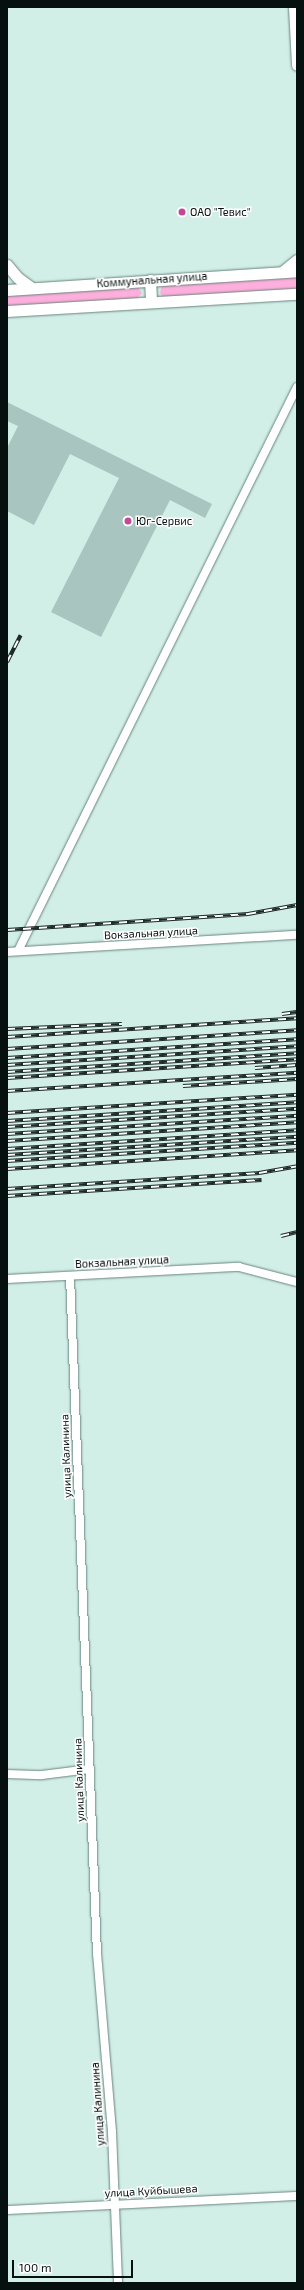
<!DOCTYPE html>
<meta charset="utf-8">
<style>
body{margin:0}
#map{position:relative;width:304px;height:2290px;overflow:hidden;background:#d1eee7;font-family:"Exo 2",sans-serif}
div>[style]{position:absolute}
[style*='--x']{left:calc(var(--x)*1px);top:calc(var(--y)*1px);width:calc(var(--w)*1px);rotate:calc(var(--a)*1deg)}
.green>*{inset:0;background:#feafdd}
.building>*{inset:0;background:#a9c5bf}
.roads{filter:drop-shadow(0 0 1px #69847e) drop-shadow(0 0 1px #69847e)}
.street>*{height:8px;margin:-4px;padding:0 4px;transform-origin:4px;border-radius:4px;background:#fff}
.secondary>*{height:11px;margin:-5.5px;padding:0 5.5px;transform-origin:5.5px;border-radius:5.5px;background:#fff}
.rail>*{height:4px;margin-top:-2px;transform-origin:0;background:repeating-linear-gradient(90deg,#fff 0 8px,#1e2a28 0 16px);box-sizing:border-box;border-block:1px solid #1e2a28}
.dots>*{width:11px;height:11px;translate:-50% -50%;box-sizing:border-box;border:2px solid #fff;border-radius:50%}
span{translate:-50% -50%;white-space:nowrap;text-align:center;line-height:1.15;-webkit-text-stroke:3px #fff;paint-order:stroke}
.poi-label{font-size:11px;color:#06100e}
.left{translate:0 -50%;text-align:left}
.street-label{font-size:11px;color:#06100e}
.frame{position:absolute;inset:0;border:8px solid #06100e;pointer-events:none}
.scale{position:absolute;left:12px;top:2260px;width:121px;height:18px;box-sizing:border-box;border:2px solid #06100e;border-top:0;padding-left:5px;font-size:12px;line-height:14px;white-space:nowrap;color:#06100e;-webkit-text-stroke:3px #fff;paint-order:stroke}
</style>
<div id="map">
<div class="green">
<div style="clip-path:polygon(297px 274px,297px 289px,163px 297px,160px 293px,162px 285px)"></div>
<div style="clip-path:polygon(137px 286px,142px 293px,137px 299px,7px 308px,7px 294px)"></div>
</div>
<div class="building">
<div style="clip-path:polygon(7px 402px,212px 504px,205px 518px,170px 500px,101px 637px,51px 612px,119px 478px,70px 454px,34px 525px,7px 511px,7px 448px,18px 426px,7px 421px)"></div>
</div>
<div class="roads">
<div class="street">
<div style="--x:18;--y:951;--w:629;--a:-63.68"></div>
<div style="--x:7;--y:952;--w:290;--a:-3.4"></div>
<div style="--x:70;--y:1276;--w:678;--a:87.72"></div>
<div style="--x:97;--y:1953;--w:180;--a:85.2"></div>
<div style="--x:112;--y:2132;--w:151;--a:87.7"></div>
<div style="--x:7;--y:1279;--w:232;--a:-3"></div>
<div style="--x:239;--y:1267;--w:60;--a:14.5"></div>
<div style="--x:7;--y:1774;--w:35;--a:2"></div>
<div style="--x:42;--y:1775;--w:48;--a:-7.1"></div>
<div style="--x:7;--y:2210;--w:290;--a:-2.8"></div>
</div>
<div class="secondary">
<div style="--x:294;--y:7;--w:58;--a:87"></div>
<div style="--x:7;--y:265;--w:17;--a:50"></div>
<div style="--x:18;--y:278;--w:17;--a:36"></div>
<div style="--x:282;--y:272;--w:19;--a:-39"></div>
<div style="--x:150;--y:280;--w:22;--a:87"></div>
<div style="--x:7;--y:290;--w:291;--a:-3.7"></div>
<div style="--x:7;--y:311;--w:290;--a:-3.4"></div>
</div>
</div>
<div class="rail">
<div style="--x:7;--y:662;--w:30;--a:-63"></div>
<div style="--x:7;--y:930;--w:242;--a:-3.8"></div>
<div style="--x:248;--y:914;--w:50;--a:-10.4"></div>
<div style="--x:282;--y:1014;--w:15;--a:-8"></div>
<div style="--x:7;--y:1029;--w:115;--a:-2.5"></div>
<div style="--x:7;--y:1037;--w:291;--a:-3.7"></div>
<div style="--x:7;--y:1049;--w:291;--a:-3.7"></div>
<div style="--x:7;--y:1058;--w:291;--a:-3.7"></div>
<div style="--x:7;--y:1065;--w:291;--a:-3.7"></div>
<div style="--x:255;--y:1068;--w:42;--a:-4.1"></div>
<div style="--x:7;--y:1072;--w:291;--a:-3.7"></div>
<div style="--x:7;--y:1078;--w:291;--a:-3.7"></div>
<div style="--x:183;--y:1086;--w:114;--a:-3.5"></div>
<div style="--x:7;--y:1091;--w:291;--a:-3.6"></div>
<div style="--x:7;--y:1113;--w:291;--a:-3.6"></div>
<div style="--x:7;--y:1121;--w:291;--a:-3.7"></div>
<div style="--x:7;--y:1127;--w:291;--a:-3.6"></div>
<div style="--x:7;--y:1134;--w:291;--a:-3.6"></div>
<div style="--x:7;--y:1141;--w:291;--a:-3.7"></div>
<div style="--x:7;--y:1149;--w:291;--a:-3.7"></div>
<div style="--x:7;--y:1155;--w:291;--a:-3.6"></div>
<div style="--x:7;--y:1161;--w:291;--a:-3.6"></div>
<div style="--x:7;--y:1169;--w:291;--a:-3.7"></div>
<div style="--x:7;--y:1189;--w:253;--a:-3.6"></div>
<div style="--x:259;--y:1173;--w:39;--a:-10"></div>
<div style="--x:7;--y:1196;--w:255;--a:-3.6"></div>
<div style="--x:281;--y:1236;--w:16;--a:-14"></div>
</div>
<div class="dots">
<div style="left:182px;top:212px;background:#c44899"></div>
<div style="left:128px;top:521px;background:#c44899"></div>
</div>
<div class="poi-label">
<span class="left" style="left:190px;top:212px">ОАО "Тевис"</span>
<span class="left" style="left:136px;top:521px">Юг-Сервис</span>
</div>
<div class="street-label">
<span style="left:152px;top:280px;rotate:-4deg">Коммунальная улица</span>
<span style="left:151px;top:933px;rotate:-3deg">Вокзальная улица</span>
<span style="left:122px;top:1262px;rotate:-3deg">Вокзальная улица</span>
<span style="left:66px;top:1456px;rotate:-92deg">улица Калинина</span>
<span style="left:79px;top:1780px;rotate:-92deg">улица Калинина</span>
<span style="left:98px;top:2104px;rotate:-94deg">улица Калинина</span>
<span style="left:151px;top:2191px;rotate:-3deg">улица Куйбышева</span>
</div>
<div class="frame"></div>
<div class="scale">100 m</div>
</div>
